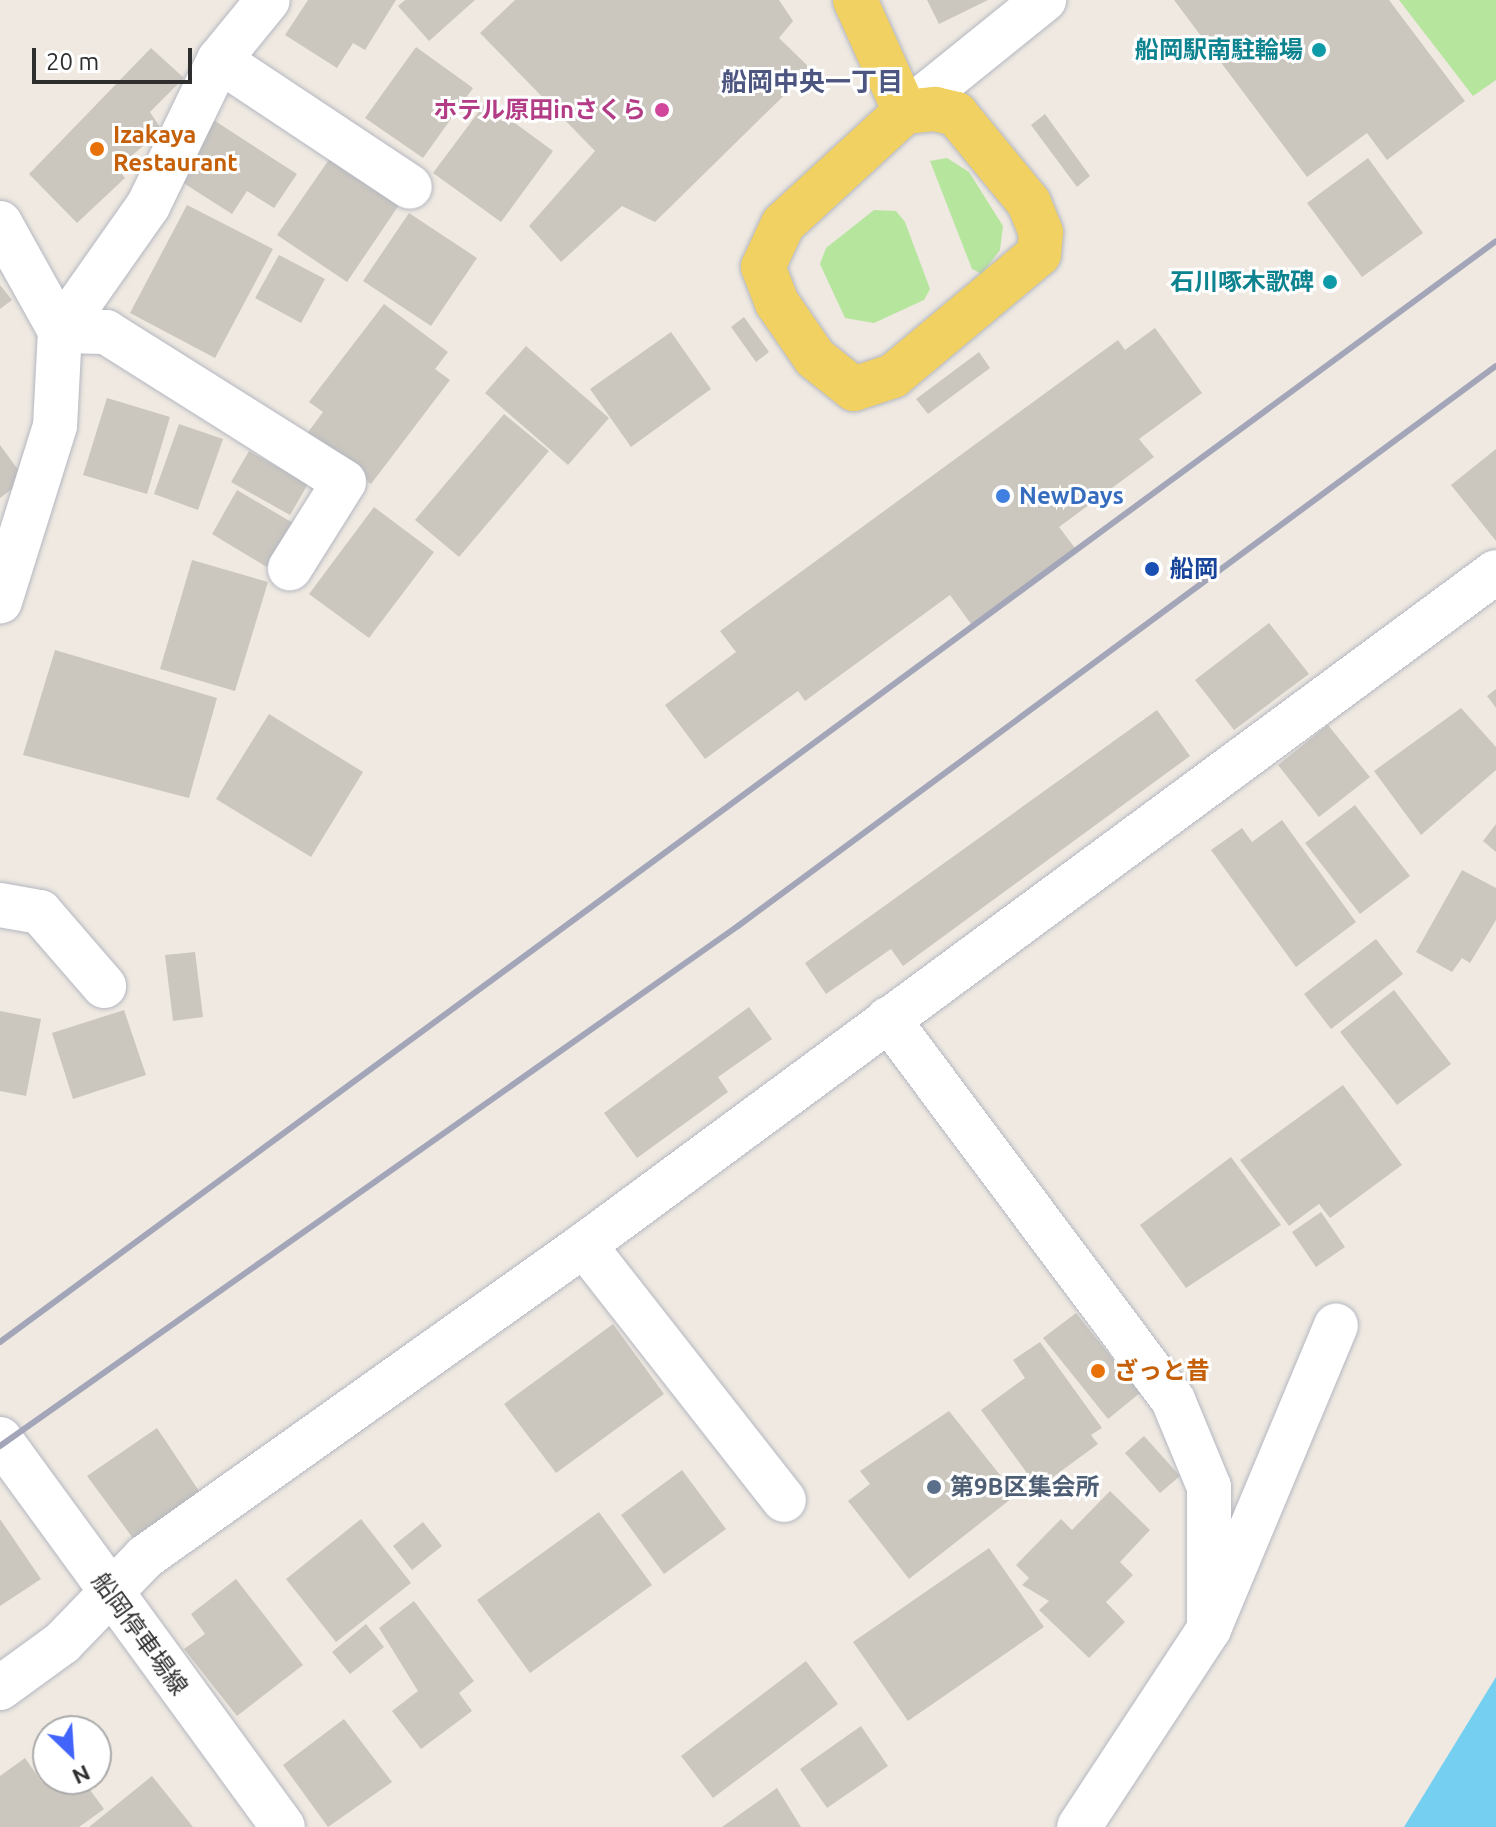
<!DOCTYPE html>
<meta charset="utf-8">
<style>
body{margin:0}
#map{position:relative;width:1496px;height:1827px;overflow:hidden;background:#efe9e1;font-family:Ubuntu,"Noto Sans JP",sans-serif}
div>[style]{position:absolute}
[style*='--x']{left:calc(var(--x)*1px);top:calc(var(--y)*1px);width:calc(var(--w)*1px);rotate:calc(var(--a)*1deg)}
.green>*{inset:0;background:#b6e59e}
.water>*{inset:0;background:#75cff0}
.building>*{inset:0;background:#cbc7bf}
.roads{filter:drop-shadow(0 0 2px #b4b7c1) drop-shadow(0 0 2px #b4b7c1)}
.minor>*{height:44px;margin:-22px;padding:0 22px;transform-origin:22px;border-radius:22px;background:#fff}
.major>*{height:44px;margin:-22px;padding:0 22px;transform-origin:22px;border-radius:22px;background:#f2d163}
.rail>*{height:6px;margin:-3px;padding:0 3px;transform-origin:3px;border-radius:3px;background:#a3a6b8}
.dots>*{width:22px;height:22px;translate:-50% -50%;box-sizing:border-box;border:4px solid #fff;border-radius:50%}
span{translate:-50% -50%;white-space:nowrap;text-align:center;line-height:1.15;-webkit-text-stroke:6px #fff;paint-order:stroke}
.culture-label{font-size:24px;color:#0d838f;font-weight:700}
.right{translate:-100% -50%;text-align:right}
.hotel-label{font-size:24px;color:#b23c85;font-weight:700}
.food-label{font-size:24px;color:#c56008;font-weight:700}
.left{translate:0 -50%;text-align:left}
.shop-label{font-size:24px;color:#366cbe;font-weight:700}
.transit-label{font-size:24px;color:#164399;font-weight:700}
.service-label{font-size:24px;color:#4e5e75;font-weight:700}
.street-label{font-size:24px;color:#2e2e2e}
.neighbourhood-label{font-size:26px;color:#4d5680;font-weight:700}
.north{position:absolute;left:32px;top:1715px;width:80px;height:80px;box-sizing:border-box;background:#fff;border:2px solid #ababab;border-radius:50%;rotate:155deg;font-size:22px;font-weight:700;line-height:32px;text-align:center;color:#2e2e2e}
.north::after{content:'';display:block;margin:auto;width:28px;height:36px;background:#4264fb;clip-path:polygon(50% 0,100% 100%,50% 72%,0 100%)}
.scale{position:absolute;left:32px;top:48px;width:160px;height:36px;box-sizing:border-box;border:4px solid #2e2e2e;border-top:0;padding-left:10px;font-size:24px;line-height:28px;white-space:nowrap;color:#2e2e2e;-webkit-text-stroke:6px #fff;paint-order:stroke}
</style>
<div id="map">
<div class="green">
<div style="clip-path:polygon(1399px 0,1496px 0,1496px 80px,1473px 96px)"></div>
<div style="clip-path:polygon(947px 158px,969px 172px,1003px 226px,1000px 250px,982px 274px,972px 269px,930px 161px)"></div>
<div style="clip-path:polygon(874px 210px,896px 211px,905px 222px,930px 289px,924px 300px,874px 323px,845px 318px,820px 264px,826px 248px)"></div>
</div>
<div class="water">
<div style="clip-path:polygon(1496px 1677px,1496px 1827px,1404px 1827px)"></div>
</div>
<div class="building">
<div style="clip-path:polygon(308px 0,396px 0,365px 50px,353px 43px,337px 68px,285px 35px)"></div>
<div style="clip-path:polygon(405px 0,475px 0,429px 41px,398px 6px)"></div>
<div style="clip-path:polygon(515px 0,779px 0,793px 21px,779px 38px,811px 69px,655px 222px,622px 206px,561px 262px,529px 226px,595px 151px,480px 33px)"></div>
<div style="clip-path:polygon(927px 0,988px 0,939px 24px)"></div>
<div style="clip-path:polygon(1174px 0,1389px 0,1465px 101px,1387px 160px,1367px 133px,1307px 177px)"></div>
<div style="clip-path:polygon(416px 47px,473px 88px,423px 158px,365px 118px)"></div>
<div style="clip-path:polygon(151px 48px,184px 78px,150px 112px,162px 130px,117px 168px,125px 178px,77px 223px,29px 174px)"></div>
<div style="clip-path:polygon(486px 102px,553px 151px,501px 222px,433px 173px)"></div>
<div style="clip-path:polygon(1045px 114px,1090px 176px,1077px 187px,1031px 125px)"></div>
<div style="clip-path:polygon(212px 119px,297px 174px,274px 208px,247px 191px,232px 214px,174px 177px)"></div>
<div style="clip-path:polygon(330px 158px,399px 205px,347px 282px,277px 235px)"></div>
<div style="clip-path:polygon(1368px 158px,1423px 233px,1362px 277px,1307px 203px)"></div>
<div style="clip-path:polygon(187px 205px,273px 249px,215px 358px,130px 313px)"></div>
<div style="clip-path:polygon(409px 213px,477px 258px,431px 326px,363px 281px)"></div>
<div style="clip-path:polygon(279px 255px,325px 279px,301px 323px,255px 298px)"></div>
<div style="clip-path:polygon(0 285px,12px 300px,0 309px)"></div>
<div style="clip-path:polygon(384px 304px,448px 352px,435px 369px,450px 380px,371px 484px,306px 435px,323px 412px,309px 402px)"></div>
<div style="clip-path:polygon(744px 317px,769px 352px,756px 362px,731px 327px)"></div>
<div style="clip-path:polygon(1155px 328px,1202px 393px,1139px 439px,1154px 457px,1059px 527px,1075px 548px,971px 624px,950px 595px,805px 701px,798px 691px,705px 759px,665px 705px,736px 652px,720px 631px,1118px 340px,1125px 350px)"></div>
<div style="clip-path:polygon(671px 332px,711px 389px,631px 447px,590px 389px)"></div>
<div style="clip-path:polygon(526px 346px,609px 418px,568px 465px,485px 393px)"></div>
<div style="clip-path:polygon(979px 352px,990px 368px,928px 414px,916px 399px)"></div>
<div style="clip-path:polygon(107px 398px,170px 417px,147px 494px,83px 475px)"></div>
<div style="clip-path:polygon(504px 414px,549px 451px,459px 557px,415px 520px)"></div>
<div style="clip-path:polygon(179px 424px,223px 439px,198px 510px,154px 494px)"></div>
<div style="clip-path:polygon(0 445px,25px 479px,0 498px)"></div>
<div style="clip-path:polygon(1496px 449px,1496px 541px,1451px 485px)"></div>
<div style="clip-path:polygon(249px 451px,308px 484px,290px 515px,231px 482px)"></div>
<div style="clip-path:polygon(237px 490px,293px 523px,267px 567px,212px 534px)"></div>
<div style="clip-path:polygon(374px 507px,434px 552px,369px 638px,309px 594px)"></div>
<div style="clip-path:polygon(192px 560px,268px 582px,235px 691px,160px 669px)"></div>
<div style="clip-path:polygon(1269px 623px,1309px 674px,1234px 730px,1195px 680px)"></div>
<div style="clip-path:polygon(55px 650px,217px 698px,189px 798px,23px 755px)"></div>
<div style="clip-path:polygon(1496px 689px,1496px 708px,1487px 696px)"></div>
<div style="clip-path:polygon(1461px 708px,1496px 747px,1496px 770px,1421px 835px,1374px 771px)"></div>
<div style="clip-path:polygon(1157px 710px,1190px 756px,903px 966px,891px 949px,826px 994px,805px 963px)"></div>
<div style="clip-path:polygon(269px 714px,363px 772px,311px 857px,216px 799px)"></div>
<div style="clip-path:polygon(1328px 725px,1370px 777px,1319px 817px,1278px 765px)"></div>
<div style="clip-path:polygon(1355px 805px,1410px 876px,1360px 914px,1305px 843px)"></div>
<div style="clip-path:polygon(1282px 820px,1356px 922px,1296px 967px,1211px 850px,1242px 828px,1252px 842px)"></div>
<div style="clip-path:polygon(1496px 824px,1496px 852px,1483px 841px)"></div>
<div style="clip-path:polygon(1462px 870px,1496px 888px,1496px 920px,1470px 963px,1462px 958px,1452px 972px,1416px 952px)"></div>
<div style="clip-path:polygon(1376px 939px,1403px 974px,1331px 1029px,1304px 994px)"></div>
<div style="clip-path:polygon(195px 952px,203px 1017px,173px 1021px,165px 955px)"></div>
<div style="clip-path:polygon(1394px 990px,1451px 1064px,1397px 1105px,1340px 1032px)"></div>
<div style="clip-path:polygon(749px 1007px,772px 1039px,718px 1077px,728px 1092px,637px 1158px,604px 1113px)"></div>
<div style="clip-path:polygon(124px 1010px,146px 1075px,73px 1099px,52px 1033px)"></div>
<div style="clip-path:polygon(0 1011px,41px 1019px,26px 1096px,0 1091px)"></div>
<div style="clip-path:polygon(1343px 1085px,1402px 1165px,1330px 1218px,1319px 1204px,1289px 1226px,1240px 1160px)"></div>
<div style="clip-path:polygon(1231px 1157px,1281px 1225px,1186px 1288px,1140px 1225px)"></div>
<div style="clip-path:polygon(1321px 1212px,1345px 1247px,1316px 1267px,1292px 1232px)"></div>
<div style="clip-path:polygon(1076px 1313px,1140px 1393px,1108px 1419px,1043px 1338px)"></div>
<div style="clip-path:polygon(613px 1324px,664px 1394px,556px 1473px,504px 1404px)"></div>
<div style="clip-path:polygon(1040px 1342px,1102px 1428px,1091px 1435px,1098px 1444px,1038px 1488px,981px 1410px,1025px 1378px,1013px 1360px)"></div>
<div style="clip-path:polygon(949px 1411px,1016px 1495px,909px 1579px,848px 1501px,870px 1484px,860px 1471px)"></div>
<div style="clip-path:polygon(157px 1428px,205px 1500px,138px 1545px,87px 1476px)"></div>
<div style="clip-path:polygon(1144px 1436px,1180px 1476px,1160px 1493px,1125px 1453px)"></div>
<div style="clip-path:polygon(682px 1470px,726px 1529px,664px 1574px,621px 1515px)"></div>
<div style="clip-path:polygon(1110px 1491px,1150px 1530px,1120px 1562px,1133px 1575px,1106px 1602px,1125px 1622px,1089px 1658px,1039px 1610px,1049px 1601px,1022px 1585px,1029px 1578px,1016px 1565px,1061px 1519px,1072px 1530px)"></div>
<div style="clip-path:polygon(599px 1512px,652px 1585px,530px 1673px,477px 1600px)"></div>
<div style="clip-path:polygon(0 1519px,41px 1579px,0 1606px)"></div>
<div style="clip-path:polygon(361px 1519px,411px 1583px,336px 1642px,286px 1579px)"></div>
<div style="clip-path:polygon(423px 1522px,442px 1546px,412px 1570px,393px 1546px)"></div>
<div style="clip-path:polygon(989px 1548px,1044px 1627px,908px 1721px,853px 1642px)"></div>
<div style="clip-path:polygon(236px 1579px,303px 1665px,237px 1716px,184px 1649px,205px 1634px,191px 1614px)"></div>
<div style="clip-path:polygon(414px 1601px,474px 1681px,459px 1693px,472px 1711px,421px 1749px,392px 1711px,418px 1691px,379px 1628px)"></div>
<div style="clip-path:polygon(366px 1624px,384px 1647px,350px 1674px,332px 1652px)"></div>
<div style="clip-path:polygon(806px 1661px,838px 1704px,713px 1798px,681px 1756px)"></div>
<div style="clip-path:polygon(344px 1719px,392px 1782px,328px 1827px,283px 1765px)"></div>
<div style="clip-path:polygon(861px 1726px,888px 1766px,827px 1808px,800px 1769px)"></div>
<div style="clip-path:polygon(25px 1758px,42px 1782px,82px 1779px,104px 1809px,79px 1827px,0 1827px,0 1776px)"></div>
<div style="clip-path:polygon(152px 1776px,193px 1827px,89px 1827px)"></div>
<div style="clip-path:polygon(777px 1788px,801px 1827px,722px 1827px)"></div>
</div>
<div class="roads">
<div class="minor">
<div style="--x:219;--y:60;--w:229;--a:33.6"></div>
<div style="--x:905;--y:112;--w:179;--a:-38.9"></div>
<div style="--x:0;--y:223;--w:124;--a:60.9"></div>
<div style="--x:60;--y:331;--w:95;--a:93"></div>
<div style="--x:55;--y:426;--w:184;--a:107.4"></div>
<div style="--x:60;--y:331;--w:46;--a:1.2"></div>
<div style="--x:106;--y:332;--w:281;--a:32.2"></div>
<div style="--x:344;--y:482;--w:102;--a:122.1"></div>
<div style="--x:60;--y:331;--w:153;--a:-54.9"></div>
<div style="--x:148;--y:206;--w:162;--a:-64.1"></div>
<div style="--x:219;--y:60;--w:77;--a:-50.8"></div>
<div style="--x:0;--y:905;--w:41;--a:9.9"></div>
<div style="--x:40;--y:912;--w:98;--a:49.1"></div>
<div style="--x:888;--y:1019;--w:476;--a:53.2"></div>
<div style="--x:1173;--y:1400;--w:94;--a:67.5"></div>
<div style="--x:1209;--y:1487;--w:142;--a:90"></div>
<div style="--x:584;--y:1245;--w:324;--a:51.9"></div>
<div style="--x:0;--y:1439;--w:480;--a:53.9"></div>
<div style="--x:0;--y:1688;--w:77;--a:-36"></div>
<div style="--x:62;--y:1643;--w:120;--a:-46"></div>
<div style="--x:145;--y:1557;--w:539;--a:-35.4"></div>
<div style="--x:584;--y:1245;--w:1133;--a:-36.43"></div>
<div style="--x:1079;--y:1827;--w:237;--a:-56.7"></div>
<div style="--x:1209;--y:1629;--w:329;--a:-67.3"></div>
</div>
<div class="major">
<div style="--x:855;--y:0;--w:123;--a:65.9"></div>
<div style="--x:935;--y:109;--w:22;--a:13"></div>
<div style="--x:956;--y:114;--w:115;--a:50.6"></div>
<div style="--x:1029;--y:203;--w:31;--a:68"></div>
<div style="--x:1041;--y:232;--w:22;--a:95"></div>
<div style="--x:1039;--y:254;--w:190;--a:140.1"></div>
<div style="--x:893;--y:376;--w:41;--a:161.6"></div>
<div style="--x:854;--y:389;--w:50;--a:-141.5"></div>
<div style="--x:815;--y:358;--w:67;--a:-124.6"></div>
<div style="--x:777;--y:303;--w:39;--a:-111"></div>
<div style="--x:763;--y:267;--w:47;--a:-65.1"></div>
<div style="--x:783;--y:224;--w:166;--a:-42.6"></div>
<div style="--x:905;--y:112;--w:30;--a:-6"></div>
</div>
</div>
<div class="rail">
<div style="--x:0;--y:1342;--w:1857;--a:-36.35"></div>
<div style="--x:0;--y:1446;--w:903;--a:-35.17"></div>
<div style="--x:738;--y:926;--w:942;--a:-36.46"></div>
</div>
<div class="dots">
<div style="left:1319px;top:50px;background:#0f9aa8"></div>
<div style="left:662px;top:110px;background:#d1479c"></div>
<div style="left:97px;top:149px;background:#e8710a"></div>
<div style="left:1330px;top:282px;background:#0f9aa8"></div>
<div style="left:1003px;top:496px;background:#3f7fe0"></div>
<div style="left:1152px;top:569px;background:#1a4fb4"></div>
<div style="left:1098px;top:1371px;background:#e8710a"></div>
<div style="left:934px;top:1487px;background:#5c6f8a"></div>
</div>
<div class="culture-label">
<span class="right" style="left:1303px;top:50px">船岡駅南駐輪場</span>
<span class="right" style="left:1314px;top:282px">石川啄木歌碑</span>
</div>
<div class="hotel-label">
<span class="right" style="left:646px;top:110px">ホテル原田inさくら</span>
</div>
<div class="food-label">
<span class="left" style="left:113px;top:149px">Izakaya<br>Restaurant</span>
<span class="left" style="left:1114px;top:1371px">ざっと昔</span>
</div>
<div class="shop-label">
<span class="left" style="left:1019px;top:496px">NewDays</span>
</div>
<div class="transit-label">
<span class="left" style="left:1170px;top:569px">船岡</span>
</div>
<div class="service-label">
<span class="left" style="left:950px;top:1487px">第9B区集会所</span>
</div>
<div class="street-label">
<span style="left:140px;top:1634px;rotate:54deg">船岡停車場線</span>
</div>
<div class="neighbourhood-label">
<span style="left:812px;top:82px">船岡中央一丁目</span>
</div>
<div class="north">N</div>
<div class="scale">20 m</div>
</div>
